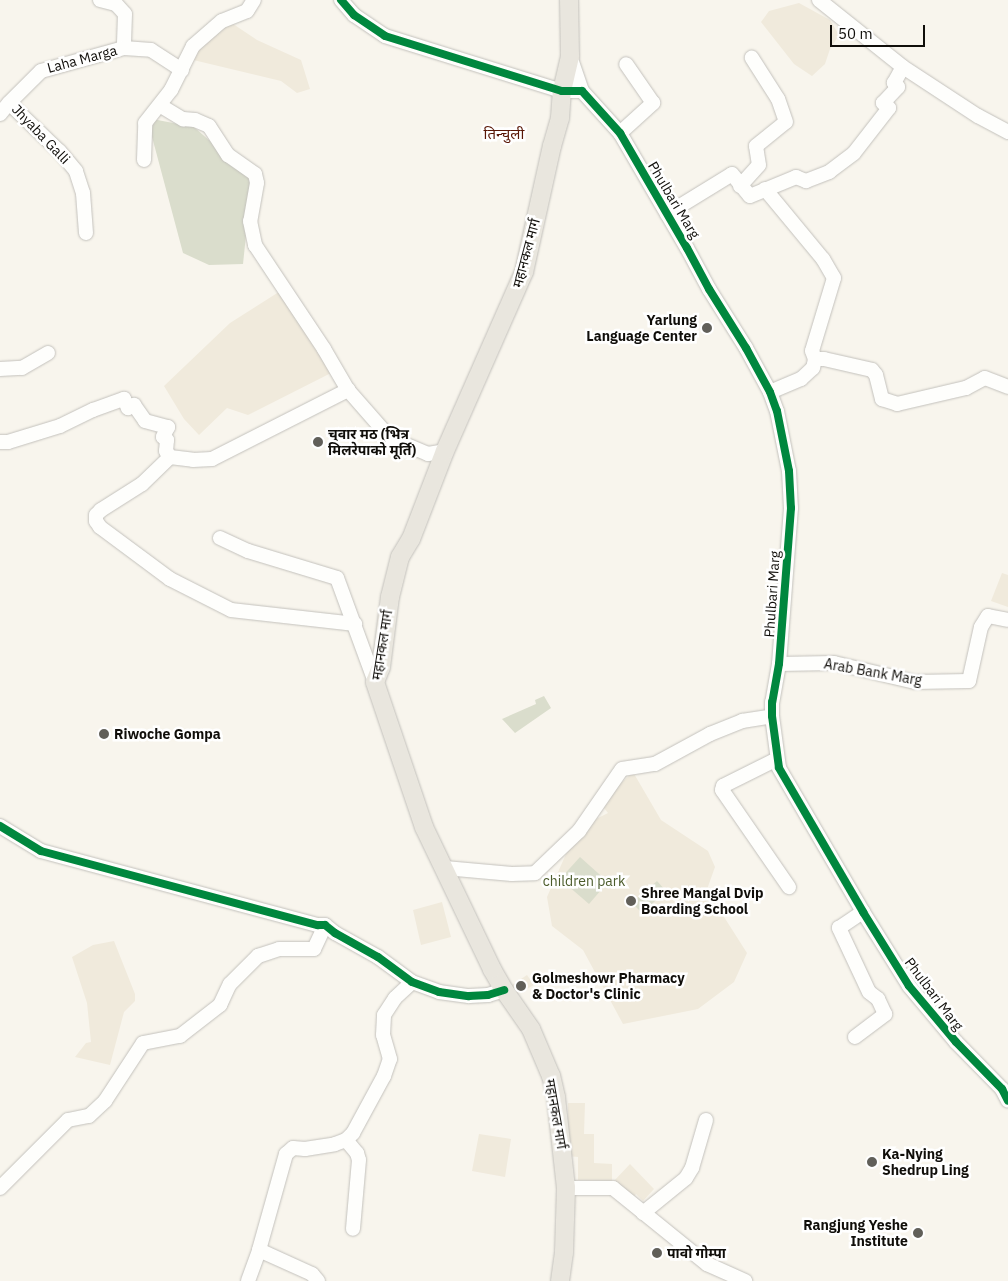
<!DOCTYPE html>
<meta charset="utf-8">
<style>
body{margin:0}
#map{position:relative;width:1008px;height:1281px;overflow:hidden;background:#f8f5ed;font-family:"IBM Plex Sans","Noto Sans Devanagari",sans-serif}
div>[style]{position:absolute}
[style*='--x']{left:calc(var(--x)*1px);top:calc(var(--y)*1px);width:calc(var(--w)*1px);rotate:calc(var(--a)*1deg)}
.built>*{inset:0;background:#f0eadc}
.green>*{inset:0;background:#daddcc}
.roads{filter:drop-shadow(0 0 1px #c3c1bc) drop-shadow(0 0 1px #c3c1bc)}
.minor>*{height:14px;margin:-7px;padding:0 7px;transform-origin:7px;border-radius:7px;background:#fefefc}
.major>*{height:18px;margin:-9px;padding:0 9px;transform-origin:9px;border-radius:9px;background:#e9e6de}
.cycleway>*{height:8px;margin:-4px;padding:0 4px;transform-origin:4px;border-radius:4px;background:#00873e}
.dots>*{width:14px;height:14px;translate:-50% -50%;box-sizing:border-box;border:2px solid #fff;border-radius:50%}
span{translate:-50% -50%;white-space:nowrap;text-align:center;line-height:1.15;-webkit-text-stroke:5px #fff;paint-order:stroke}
.street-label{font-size:14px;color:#100e0a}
.poi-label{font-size:14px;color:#100e0a;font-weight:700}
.right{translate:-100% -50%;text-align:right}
.left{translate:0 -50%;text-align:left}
.park-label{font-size:14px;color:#4c5c2b}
.neighbourhood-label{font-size:15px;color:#591706}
.scale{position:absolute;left:830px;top:25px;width:95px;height:22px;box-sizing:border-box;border:2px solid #100e0a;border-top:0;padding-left:6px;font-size:15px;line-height:18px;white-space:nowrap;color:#100e0a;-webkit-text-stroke:4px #fff;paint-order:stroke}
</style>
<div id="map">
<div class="built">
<div style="clip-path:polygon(799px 3px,830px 20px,839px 35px,830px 49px,825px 64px,812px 76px,794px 64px,761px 22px,769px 11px)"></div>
<div style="clip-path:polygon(224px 18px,257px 40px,301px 60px,310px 89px,297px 93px,281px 81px,185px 58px)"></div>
<div style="clip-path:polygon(282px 290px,333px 372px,248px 415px,227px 408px,199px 435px,184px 419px,164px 386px,230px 323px)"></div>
<div style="clip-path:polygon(1002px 573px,1008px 575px,1008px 607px,991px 601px)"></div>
<div style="clip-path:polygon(633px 772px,661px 820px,708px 851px,715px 867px,705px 895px,712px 898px,747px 953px,734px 982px,698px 1009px,623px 1024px,583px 950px,552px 926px,547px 897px,570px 845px,596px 819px,608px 813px,600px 803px)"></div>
<div style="clip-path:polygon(442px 902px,451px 937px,421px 945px,413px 910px)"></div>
<div style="clip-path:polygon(114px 941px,135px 994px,135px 1001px,124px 1012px,110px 1065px,75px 1057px,86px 1043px,91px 1042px,87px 1003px,72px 957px,93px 945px)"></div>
<div style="clip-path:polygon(527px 975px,534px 985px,514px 996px,509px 987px)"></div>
<div style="clip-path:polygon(568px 1103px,585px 1103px,584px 1134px,594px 1134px,594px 1163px,612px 1164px,612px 1181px,578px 1180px,578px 1157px,568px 1156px)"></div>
<div style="clip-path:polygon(479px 1134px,511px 1139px,505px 1177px,472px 1171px)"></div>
<div style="clip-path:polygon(630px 1164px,654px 1189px,643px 1201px,636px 1194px,631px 1200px,613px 1182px)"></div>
</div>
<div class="green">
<div style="clip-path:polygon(147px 118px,194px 127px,252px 178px,243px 264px,209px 265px,183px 253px)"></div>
<div style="clip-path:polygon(544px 696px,551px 708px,515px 733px,502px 719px,536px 704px,535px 700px)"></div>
<div style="clip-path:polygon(580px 857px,608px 882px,589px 904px,560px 879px)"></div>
<div style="clip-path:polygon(657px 881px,666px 891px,642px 913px,632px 903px)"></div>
</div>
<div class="roads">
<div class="minor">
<div style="--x:100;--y:0;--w:16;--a:14"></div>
<div style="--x:116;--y:4;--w:13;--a:48"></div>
<div style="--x:125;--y:14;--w:34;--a:92"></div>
<div style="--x:341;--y:0;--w:20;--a:49"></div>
<div style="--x:354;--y:15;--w:37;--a:34"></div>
<div style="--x:385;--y:36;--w:185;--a:17.3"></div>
<div style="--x:562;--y:91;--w:20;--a:0"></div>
<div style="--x:582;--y:91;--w:57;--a:47.9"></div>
<div style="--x:620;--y:133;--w:133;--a:59.8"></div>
<div style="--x:687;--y:248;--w:47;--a:61.8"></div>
<div style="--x:709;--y:289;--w:70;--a:57.9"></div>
<div style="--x:746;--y:348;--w:50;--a:61.4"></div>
<div style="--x:770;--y:392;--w:20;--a:70"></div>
<div style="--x:777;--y:411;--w:61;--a:78.7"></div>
<div style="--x:789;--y:471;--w:37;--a:87"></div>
<div style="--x:791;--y:508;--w:156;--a:94.4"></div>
<div style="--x:779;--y:664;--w:39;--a:100"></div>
<div style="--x:772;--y:702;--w:14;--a:90"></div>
<div style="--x:772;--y:716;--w:52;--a:82.3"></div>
<div style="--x:779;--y:768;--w:167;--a:59.7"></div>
<div style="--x:863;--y:912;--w:87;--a:58.1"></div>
<div style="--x:909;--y:986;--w:73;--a:50"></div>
<div style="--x:956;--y:1042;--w:66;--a:45.6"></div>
<div style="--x:1002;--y:1089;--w:13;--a:63"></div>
<div style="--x:819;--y:0;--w:107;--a:38.6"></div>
<div style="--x:903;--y:67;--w:90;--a:33.2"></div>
<div style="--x:978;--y:116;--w:34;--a:28"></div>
<div style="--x:570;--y:56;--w:37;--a:71"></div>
<div style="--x:161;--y:106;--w:26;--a:31"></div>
<div style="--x:183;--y:119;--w:12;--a:5"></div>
<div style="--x:195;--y:120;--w:15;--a:23"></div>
<div style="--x:209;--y:126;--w:35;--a:57"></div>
<div style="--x:228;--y:155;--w:33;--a:35"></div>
<div style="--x:255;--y:174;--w:9;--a:77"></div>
<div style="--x:257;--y:183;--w:39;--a:100"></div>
<div style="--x:250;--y:221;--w:25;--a:78"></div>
<div style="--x:255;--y:245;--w:125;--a:56.4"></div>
<div style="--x:324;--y:349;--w:48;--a:59.7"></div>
<div style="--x:348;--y:390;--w:64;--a:48.8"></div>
<div style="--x:390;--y:438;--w:41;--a:22.8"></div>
<div style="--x:428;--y:454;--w:17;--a:-10"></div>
<div style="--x:0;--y:114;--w:14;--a:-51"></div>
<div style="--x:620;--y:133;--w:45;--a:-42.3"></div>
<div style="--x:653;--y:103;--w:47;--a:-124.7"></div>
<div style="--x:144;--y:160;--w:37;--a:-88"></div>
<div style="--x:145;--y:123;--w:42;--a:-51.8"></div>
<div style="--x:171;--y:90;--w:49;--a:-63.4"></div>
<div style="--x:193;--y:46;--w:38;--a:-41"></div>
<div style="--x:222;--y:21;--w:27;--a:-22"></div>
<div style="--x:247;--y:11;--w:13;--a:-58"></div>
<div style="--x:740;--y:186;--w:28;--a:-48"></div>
<div style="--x:759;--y:165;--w:19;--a:-99"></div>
<div style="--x:756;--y:146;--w:38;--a:-39"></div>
<div style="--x:786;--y:122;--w:24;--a:-109"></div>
<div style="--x:778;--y:99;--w:49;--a:-122.4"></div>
<div style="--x:765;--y:189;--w:91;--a:50.4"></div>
<div style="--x:823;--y:259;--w:22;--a:60"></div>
<div style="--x:834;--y:278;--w:76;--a:106.8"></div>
<div style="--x:812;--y:351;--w:9;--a:69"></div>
<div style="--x:667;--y:214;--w:76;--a:-31.6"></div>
<div style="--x:732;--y:174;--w:28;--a:51"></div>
<div style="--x:750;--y:196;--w:50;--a:-22.4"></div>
<div style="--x:796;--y:177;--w:11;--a:22"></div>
<div style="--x:806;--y:181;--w:25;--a:-21"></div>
<div style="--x:829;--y:172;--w:31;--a:-37"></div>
<div style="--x:854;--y:153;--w:57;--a:-52.1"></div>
<div style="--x:889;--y:108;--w:8;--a:-140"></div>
<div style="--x:883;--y:103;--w:22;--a:-47"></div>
<div style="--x:898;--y:87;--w:6;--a:-135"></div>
<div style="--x:894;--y:83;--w:18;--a:-61"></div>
<div style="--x:86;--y:233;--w:40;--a:-94.3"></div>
<div style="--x:83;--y:193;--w:23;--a:-108"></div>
<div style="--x:76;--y:171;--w:26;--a:-130"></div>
<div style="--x:59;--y:151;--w:69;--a:-136.2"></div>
<div style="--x:9;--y:103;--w:45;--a:-45"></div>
<div style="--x:41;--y:71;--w:86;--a:-15.5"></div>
<div style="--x:124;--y:48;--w:27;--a:4"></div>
<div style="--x:151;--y:50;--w:37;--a:33"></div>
<div style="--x:0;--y:369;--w:22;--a:-3"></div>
<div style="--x:22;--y:368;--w:30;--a:-30"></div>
<div style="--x:770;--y:392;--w:34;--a:-23"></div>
<div style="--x:801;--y:379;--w:16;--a:-43"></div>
<div style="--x:813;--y:368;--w:9;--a:-77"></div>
<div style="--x:815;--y:359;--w:9;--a:0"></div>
<div style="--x:824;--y:359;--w:49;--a:12.9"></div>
<div style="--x:872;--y:370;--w:6;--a:51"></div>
<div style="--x:876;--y:375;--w:25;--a:76"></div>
<div style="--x:882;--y:399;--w:16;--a:18"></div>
<div style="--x:897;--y:404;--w:71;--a:-13.1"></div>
<div style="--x:966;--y:388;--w:21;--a:-28"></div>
<div style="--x:985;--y:378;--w:25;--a:21"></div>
<div style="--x:0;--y:442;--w:8;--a:0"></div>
<div style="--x:8;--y:442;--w:54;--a:-17.1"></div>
<div style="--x:60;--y:426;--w:37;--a:-26"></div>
<div style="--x:93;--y:410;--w:33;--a:-20"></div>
<div style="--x:124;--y:399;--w:10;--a:66"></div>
<div style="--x:128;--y:408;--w:7;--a:-27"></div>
<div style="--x:134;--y:405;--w:19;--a:55"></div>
<div style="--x:145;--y:421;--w:24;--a:15"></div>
<div style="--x:168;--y:427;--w:11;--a:117"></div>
<div style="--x:163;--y:437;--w:5;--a:37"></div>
<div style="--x:167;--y:440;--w:11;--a:95"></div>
<div style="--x:166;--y:451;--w:7;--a:56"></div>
<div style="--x:170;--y:457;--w:23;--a:7"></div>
<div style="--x:193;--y:460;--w:19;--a:-3"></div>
<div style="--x:212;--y:459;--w:153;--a:-26.9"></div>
<div style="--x:170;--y:457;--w:39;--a:136"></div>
<div style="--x:142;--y:484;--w:49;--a:147.6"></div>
<div style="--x:101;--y:510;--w:7;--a:135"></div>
<div style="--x:96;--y:515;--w:6;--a:90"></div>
<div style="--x:96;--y:521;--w:7;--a:56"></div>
<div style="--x:100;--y:527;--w:87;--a:36.6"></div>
<div style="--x:170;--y:579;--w:68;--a:26.9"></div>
<div style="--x:231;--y:610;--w:125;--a:6.4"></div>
<div style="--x:220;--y:538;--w:31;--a:25"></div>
<div style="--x:248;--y:551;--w:93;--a:16.9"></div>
<div style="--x:337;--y:578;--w:111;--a:69.9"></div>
<div style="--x:779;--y:664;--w:55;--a:-1"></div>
<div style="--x:834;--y:663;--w:83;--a:13.2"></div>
<div style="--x:915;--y:682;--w:54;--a:-1.1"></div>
<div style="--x:969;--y:681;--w:55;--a:-77.5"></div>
<div style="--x:981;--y:627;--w:13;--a:-58"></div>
<div style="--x:988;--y:616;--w:20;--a:11"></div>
<div style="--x:777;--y:759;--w:60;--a:153.4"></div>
<div style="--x:723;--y:786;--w:4;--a:104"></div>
<div style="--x:722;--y:790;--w:118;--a:55.4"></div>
<div style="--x:0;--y:826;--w:48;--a:31.4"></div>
<div style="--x:41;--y:851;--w:287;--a:15"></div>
<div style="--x:318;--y:925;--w:7;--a:0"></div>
<div style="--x:325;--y:925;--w:13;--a:39"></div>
<div style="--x:335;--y:933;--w:49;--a:29.2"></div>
<div style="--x:378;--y:957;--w:42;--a:36.3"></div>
<div style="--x:412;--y:982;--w:29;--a:20"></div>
<div style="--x:439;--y:992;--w:30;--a:8"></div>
<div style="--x:469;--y:996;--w:19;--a:-3"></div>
<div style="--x:488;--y:995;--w:17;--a:-17"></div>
<div style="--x:445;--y:868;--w:67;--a:5.1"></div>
<div style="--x:512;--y:874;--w:23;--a:-2"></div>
<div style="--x:535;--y:873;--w:61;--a:-43.7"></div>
<div style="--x:579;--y:831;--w:75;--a:-55.3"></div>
<div style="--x:622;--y:769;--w:33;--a:-9"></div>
<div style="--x:655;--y:764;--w:63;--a:-28.6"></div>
<div style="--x:710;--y:734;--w:35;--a:-22"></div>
<div style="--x:742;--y:721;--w:30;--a:-9"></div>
<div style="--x:855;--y:1037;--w:38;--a:-37"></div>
<div style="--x:885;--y:1014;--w:17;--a:-115"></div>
<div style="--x:878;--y:999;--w:11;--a:-142"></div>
<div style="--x:869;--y:992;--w:71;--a:-115.1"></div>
<div style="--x:839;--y:928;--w:29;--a:-34"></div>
<div style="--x:346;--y:1140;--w:17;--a:50"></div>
<div style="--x:357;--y:1153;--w:7;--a:74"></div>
<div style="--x:359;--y:1160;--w:69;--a:95"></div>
<div style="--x:0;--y:1188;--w:96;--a:-45"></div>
<div style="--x:68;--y:1120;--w:21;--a:-11"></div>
<div style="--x:89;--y:1116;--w:22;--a:-43"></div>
<div style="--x:105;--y:1101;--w:69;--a:-56.8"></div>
<div style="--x:143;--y:1043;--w:38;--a:-11"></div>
<div style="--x:180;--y:1036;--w:51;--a:-37.8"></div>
<div style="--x:220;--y:1005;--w:23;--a:-65"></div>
<div style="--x:230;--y:984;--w:40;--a:-45"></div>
<div style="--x:258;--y:956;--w:22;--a:-18"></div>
<div style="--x:279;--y:949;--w:35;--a:0"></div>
<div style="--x:314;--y:949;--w:26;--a:-65"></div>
<div style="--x:566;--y:1188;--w:47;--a:0"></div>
<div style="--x:613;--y:1188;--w:121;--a:39"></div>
<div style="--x:707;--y:1264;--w:42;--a:24.1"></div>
<div style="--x:643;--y:1213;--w:55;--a:-39.1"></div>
<div style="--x:686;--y:1178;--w:12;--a:-59"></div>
<div style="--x:692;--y:1168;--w:50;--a:-73.7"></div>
<div style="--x:248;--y:1281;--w:33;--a:-70"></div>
<div style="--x:318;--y:1281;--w:9;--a:-131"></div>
<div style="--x:312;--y:1274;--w:58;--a:-155.6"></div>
<div style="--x:259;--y:1250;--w:100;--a:-74.3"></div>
<div style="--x:286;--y:1154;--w:9;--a:-41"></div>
<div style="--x:293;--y:1148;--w:12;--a:5"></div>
<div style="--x:305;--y:1149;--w:30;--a:-9"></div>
<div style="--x:335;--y:1144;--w:12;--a:-20"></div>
<div style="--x:346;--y:1140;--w:10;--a:-45"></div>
<div style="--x:353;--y:1133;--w:65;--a:-61.5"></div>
<div style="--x:384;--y:1076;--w:18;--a:-71"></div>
<div style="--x:390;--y:1059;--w:25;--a:-106"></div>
<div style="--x:383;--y:1035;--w:20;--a:-87"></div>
<div style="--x:384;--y:1015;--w:20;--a:-57"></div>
<div style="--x:395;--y:998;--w:23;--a:-43"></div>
</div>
<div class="major">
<div style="--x:560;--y:1281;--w:29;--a:-82"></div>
<div style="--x:564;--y:1252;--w:64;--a:-88.2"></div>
<div style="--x:566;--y:1188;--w:92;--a:-96.3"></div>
<div style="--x:556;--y:1097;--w:22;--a:-103"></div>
<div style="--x:551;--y:1076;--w:51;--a:-113.1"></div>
<div style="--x:531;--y:1029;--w:47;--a:-124.7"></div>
<div style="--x:504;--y:990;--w:24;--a:-120"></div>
<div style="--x:492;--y:969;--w:157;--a:-115.6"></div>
<div style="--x:424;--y:827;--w:153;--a:-108.7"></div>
<div style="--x:375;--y:682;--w:16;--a:-68"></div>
<div style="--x:381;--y:667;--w:71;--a:-82.7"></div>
<div style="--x:390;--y:597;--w:41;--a:-76"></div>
<div style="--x:400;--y:557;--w:21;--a:-59"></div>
<div style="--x:411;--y:539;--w:94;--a:-68.9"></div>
<div style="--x:445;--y:451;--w:196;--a:-66.2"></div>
<div style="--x:524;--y:272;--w:129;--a:-77.5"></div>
<div style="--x:552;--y:146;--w:29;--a:-74"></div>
<div style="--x:560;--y:118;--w:27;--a:-86"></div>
<div style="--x:562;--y:91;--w:36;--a:-77"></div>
<div style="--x:570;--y:56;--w:56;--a:-91"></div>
</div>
</div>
<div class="cycleway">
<div style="--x:341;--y:0;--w:20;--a:49"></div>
<div style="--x:354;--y:15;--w:37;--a:34"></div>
<div style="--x:385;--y:36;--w:185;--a:17.3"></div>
<div style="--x:562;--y:91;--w:20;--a:0"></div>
<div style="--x:582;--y:91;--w:57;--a:47.9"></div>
<div style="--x:620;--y:133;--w:133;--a:59.8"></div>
<div style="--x:687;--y:248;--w:47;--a:61.8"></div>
<div style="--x:709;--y:289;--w:70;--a:57.9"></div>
<div style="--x:746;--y:348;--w:50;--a:61.4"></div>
<div style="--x:770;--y:392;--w:20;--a:70"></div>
<div style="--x:777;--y:411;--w:61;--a:78.7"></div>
<div style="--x:789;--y:471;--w:37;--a:87"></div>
<div style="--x:791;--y:508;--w:156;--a:94.4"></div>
<div style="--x:779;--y:664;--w:39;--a:100"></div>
<div style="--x:772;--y:702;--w:14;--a:90"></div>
<div style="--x:772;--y:716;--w:52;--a:82.3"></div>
<div style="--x:779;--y:768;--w:167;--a:59.7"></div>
<div style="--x:863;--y:912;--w:87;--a:58.1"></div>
<div style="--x:909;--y:986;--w:73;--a:50"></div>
<div style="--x:956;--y:1042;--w:66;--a:45.6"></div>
<div style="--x:1002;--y:1089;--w:13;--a:63"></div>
<div style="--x:0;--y:826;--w:48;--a:31.4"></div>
<div style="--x:41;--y:851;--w:287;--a:15"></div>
<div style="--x:318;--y:925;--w:7;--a:0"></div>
<div style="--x:325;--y:925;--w:13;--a:39"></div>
<div style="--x:335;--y:933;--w:49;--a:29.2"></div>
<div style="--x:378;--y:957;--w:42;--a:36.3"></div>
<div style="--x:412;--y:982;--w:29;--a:20"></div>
<div style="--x:439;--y:992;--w:30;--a:8"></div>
<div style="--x:469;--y:996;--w:19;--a:-3"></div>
<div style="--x:488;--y:995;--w:17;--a:-17"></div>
</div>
<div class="dots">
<div style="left:707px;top:328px;background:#615f59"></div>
<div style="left:318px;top:442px;background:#615f59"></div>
<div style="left:104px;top:734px;background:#615f59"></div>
<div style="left:631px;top:901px;background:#615f59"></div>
<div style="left:521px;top:986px;background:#615f59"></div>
<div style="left:872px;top:1162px;background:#615f59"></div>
<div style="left:918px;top:1233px;background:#615f59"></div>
<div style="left:657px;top:1253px;background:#615f59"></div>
</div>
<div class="street-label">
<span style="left:82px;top:59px;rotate:-15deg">Laha Marga</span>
<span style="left:41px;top:134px;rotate:46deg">Jhyaba Galli</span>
<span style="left:674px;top:200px;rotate:59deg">Phulbari Marg</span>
<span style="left:526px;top:253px;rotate:-75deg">महानकल मार्ग</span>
<span style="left:772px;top:594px;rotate:-86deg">Phulbari Marg</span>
<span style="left:382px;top:645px;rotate:-81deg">महानकल मार्ग</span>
<span style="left:873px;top:672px;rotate:10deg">Arab Bank Marg</span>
<span style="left:934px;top:994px;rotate:53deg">Phulbari Marg</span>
<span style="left:556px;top:1114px;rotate:80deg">महानकल मार्ग</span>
</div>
<div class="poi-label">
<span class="right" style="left:697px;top:328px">Yarlung<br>Language Center</span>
<span class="left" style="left:328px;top:442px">चुवार मठ (भित्र<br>मिलरेपाको मूर्ति)</span>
<span class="left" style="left:114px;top:734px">Riwoche Gompa</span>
<span class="left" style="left:641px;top:901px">Shree Mangal Dvip<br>Boarding School</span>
<span class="left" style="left:532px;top:986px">Golmeshowr Pharmacy<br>&amp; Doctor's Clinic</span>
<span class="left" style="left:882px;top:1162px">Ka-Nying<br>Shedrup Ling</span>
<span class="right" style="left:908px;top:1233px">Rangjung Yeshe<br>Institute</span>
<span class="left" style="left:667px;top:1253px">पावो गोम्पा</span>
</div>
<div class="park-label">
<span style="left:584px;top:881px">children park</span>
</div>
<div class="neighbourhood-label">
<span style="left:504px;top:134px">तिन्चुली</span>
</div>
<div class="scale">50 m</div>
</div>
